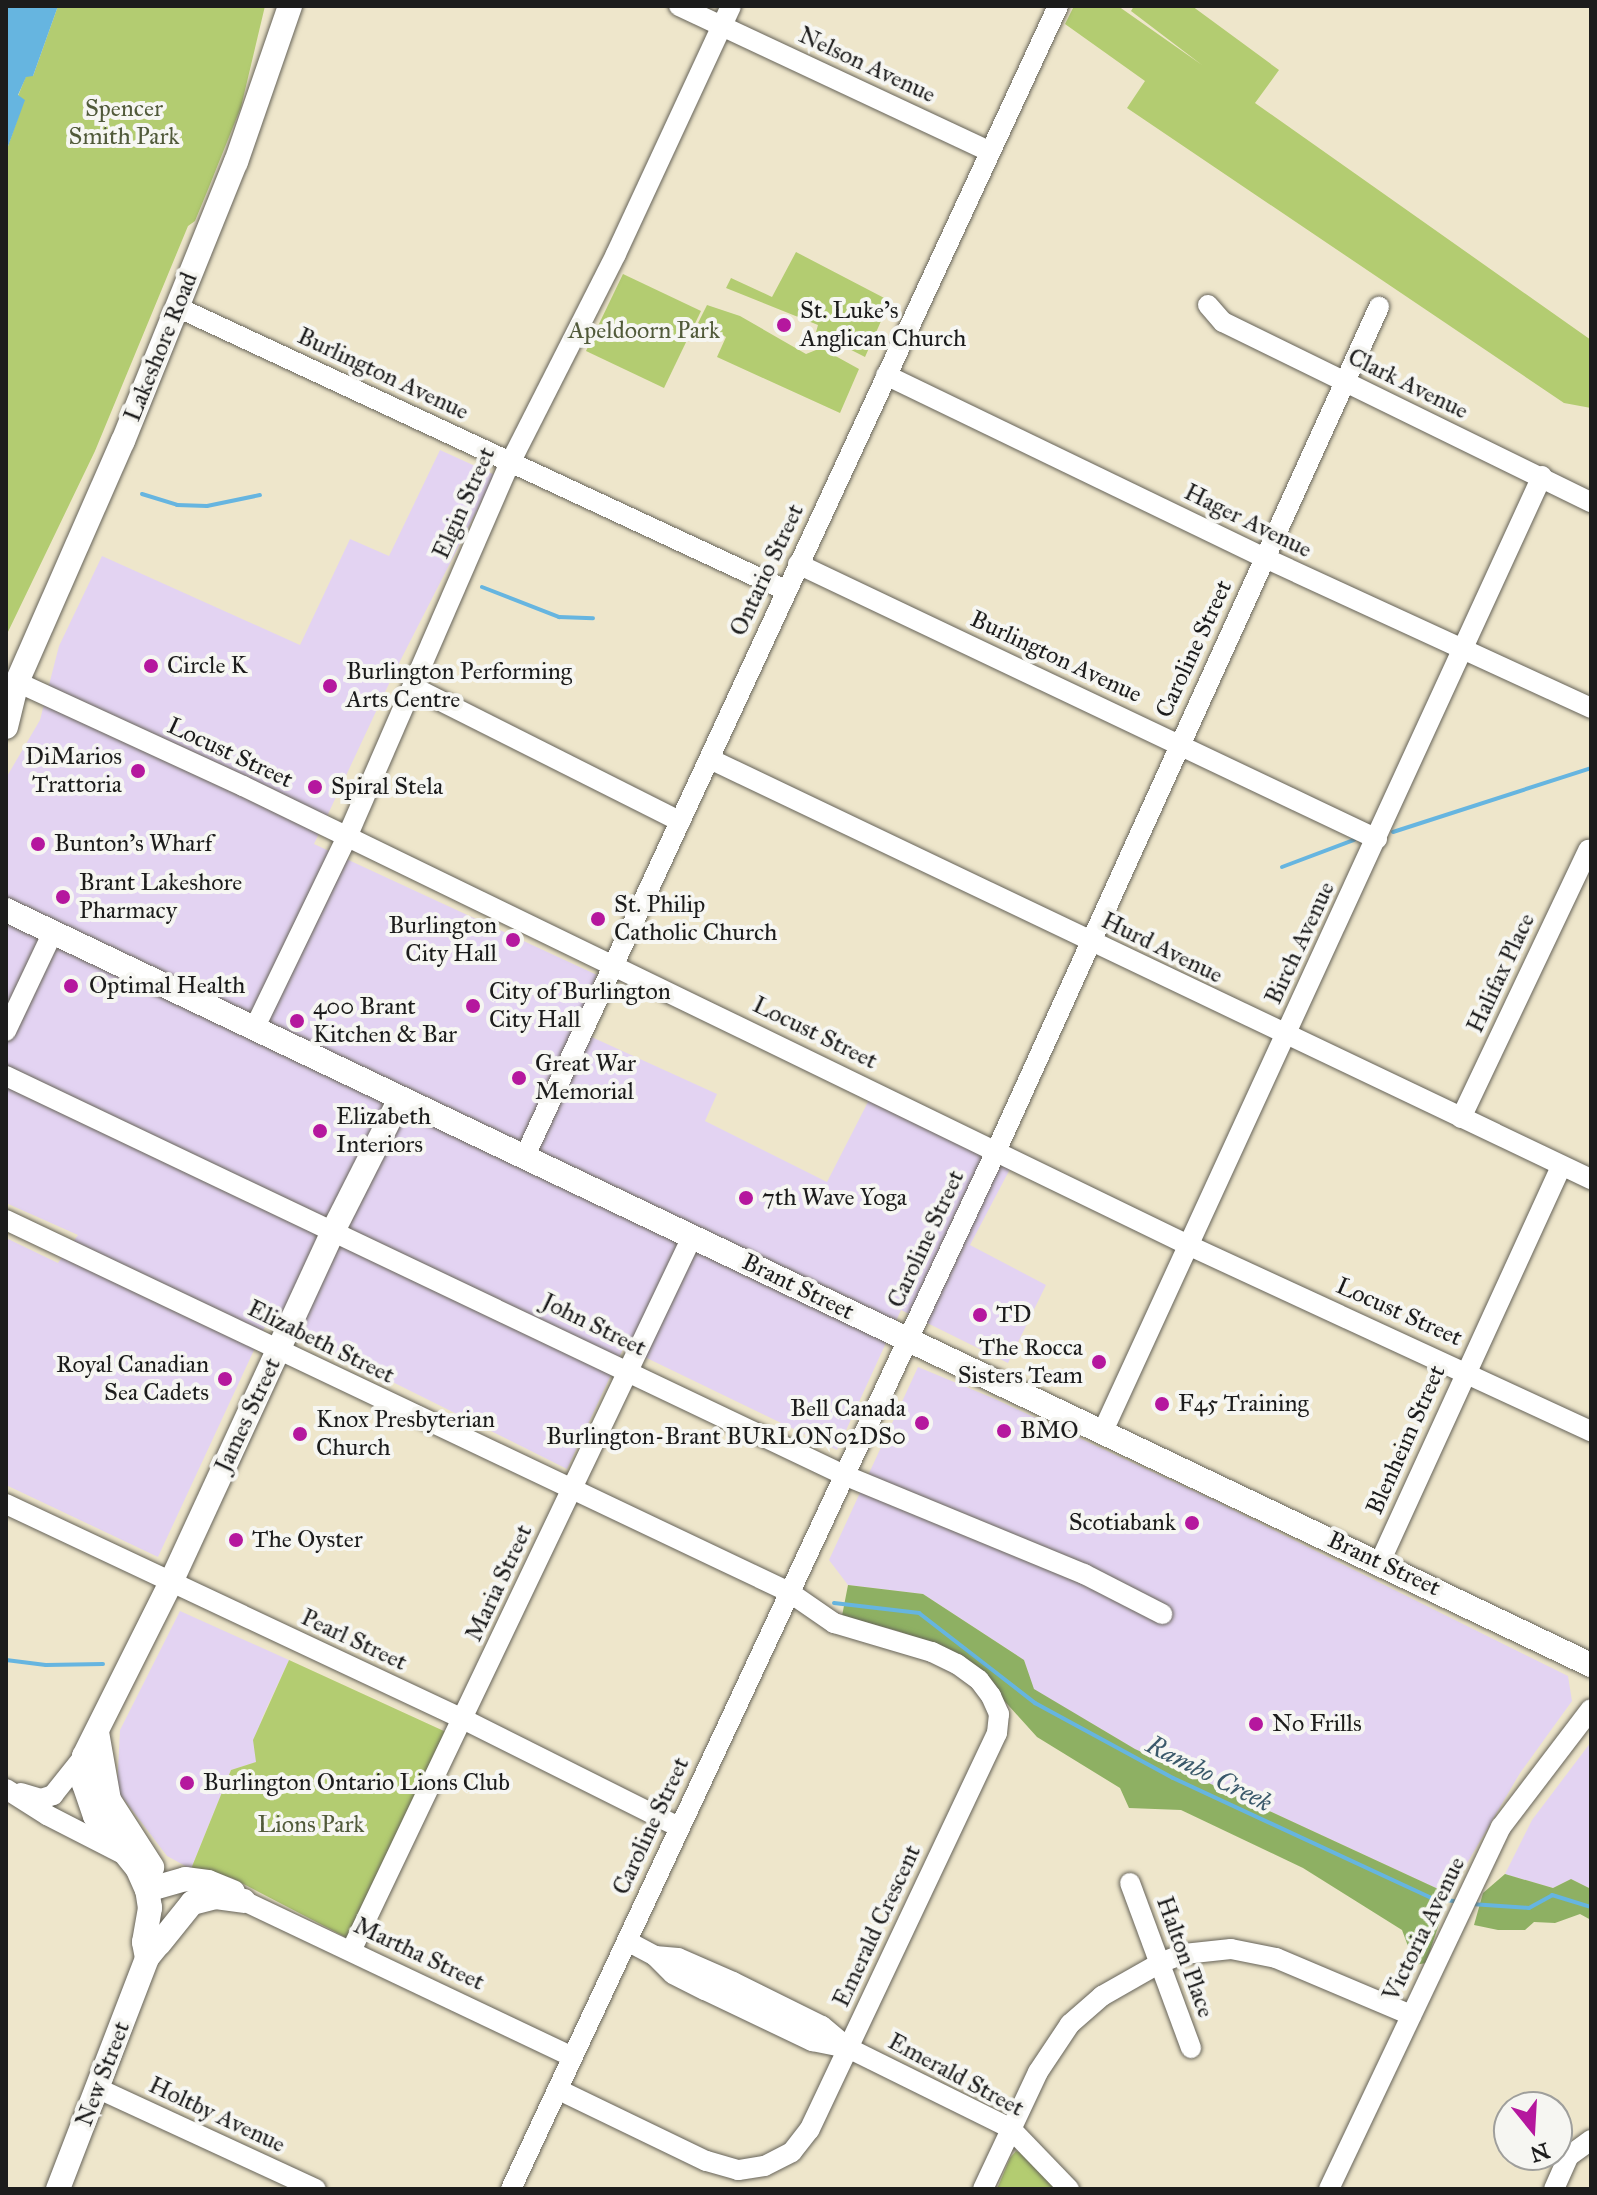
<!DOCTYPE html>
<style>
body{margin:0}
#map{position:relative;width:1597px;height:2195px;overflow:hidden;background:#eee6cb;font-family:"IM FELL Great Primer",serif}
div>[style]{position:absolute}
[style*='--x']{left:calc(var(--x)*1px);top:calc(var(--y)*1px);width:calc(var(--w)*1px);rotate:calc(var(--a)*1deg)}
.built>*{inset:0;background:#e3d3f2}
.green>*{inset:0;background:#b3cc71}
.forest>*{inset:0;background:#8eb063}
.water>*{inset:0;background:#66b5e0}
.stream>*{height:4px;margin:-2px;padding:0 2px;transform-origin:2px;border-radius:2px;background:#66b5e0}
.roads{filter:drop-shadow(0 0 2px #666359) drop-shadow(0 0 2px #666359)}
.minor>*{height:20px;margin:-10px;padding:0 10px;transform-origin:10px;border-radius:10px;background:#fff}
.major>*{height:24px;margin:-12px;padding:0 12px;transform-origin:12px;border-radius:12px;background:#fff}
.dots>*{width:22px;height:22px;translate:-50% -50%;box-sizing:border-box;border:4px solid #f6f6f2;border-radius:50%}
span{translate:-50% -50%;white-space:nowrap;text-align:center;line-height:1.15;-webkit-text-stroke:8px #f6f6f2;paint-order:stroke}
.street-label{font-size:24px;color:#1c1c1c}
.park-label{font-size:24px;color:#515a3a}
.poi-label{font-size:24px;color:#1c1c1c}
.left{translate:0 -50%;text-align:left}
.right{translate:-100% -50%;text-align:right}
.water-label{font-size:26px;color:#3a596a;font-style:italic}
.frame{position:absolute;inset:0;border:8px solid #1c1c1c;pointer-events:none}
.north{position:absolute;left:1493px;top:2091px;width:80px;height:80px;box-sizing:border-box;background:#f6f6f2;border:2px solid #9f9f9c;border-radius:50%;rotate:162deg;font-size:22px;font-weight:700;line-height:32px;text-align:center;color:#1c1c1c}
.north::after{content:'';display:block;margin:auto;width:28px;height:36px;background:#b5179e;clip-path:polygon(50% 0,100% 100%,50% 72%,0 100%)}
</style>
<div id="map">
<div class="built">
<div style="clip-path:polygon(440px 450px,495px 475px,394px 673px,314px 844px,597px 975px,574px 1029px,717px 1094px,705px 1121px,827px 1182px,870px 1098px,1010px 1169px,970px 1245px,1046px 1285px,1008px 1363px,901px 1310px,837px 1450px,624px 1347px,567px 1469px,268px 1320px,158px 1557px,6px 1485px,6px 1238px,58px 1263px,78px 1235px,6px 1203px,6px 778px,40px 720px,59px 646px,102px 556px,300px 645px,350px 539px,389px 556px)"></div>
<div style="clip-path:polygon(918px 1367px,995px 1399px,1211px 1499px,1568px 1676px,1572px 1701px,1520px 1773px,1449px 1894px,1135px 1749px,1033px 1689px,1024px 1660px,923px 1594px,848px 1585px,829px 1560px)"></div>
<div style="clip-path:polygon(180px 1611px,289px 1660px,262px 1718px,256px 1762px,231px 1770px,191px 1869px,167px 1856px,117px 1790px,120px 1730px)"></div>
<div style="clip-path:polygon(1591px 1742px,1591px 1889px,1571px 1879px,1553px 1888px,1505px 1874px,1532px 1820px)"></div>
</div>
<div class="green">
<div style="clip-path:polygon(58px 6px,265px 6px,241px 107px,209px 187px,195px 221px,188px 226px,95px 451px,6px 636px,6px 152px,24px 100px,18px 96px,26px 76px,33px 76px)"></div>
<div style="clip-path:polygon(1074px 6px,1118px 6px,1202px 65px,1131px 11px,1134px 6px,1192px 6px,1279px 70px,1255px 103px,1591px 340px,1591px 408px,1564px 403px,1127px 108px,1145px 81px,1065px 24px)"></div>
<div style="clip-path:polygon(796px 252px,890px 301px,865px 357px,816px 332px,818px 325px,726px 288px,731px 278px,772px 297px)"></div>
<div style="clip-path:polygon(623px 274px,701px 311px,664px 388px,586px 351px)"></div>
<div style="clip-path:polygon(707px 305px,740px 316px,806px 354px,821px 348px,859px 369px,840px 413px,717px 357px,726px 337px,698px 323px)"></div>
<div style="clip-path:polygon(289px 1660px,446px 1732px,349px 1939px,232px 1878px,191px 1869px,231px 1770px,256px 1762px,253px 1740px)"></div>
<div style="clip-path:polygon(1016px 2151px,1026px 2155px,1059px 2189px,997px 2189px,1010px 2158px)"></div>
</div>
<div class="forest">
<div style="clip-path:polygon(848px 1585px,923px 1594px,1024px 1660px,1034px 1689px,1135px 1749px,1449px 1894px,1426px 1963px,1415px 1965px,1402px 1930px,1303px 1868px,1181px 1810px,1129px 1808px,1120px 1788px,1037px 1737px,999px 1695px,947px 1650px,898px 1631px,842px 1616px)"></div>
<div style="clip-path:polygon(1505px 1874px,1553px 1888px,1571px 1879px,1591px 1889px,1591px 1920px,1580px 1914px,1555px 1923px,1534px 1922px,1525px 1930px,1498px 1930px,1474px 1925px,1483px 1893px)"></div>
</div>
<div class="water">
<div style="clip-path:polygon(6px 6px,58px 6px,33px 76px,26px 77px,18px 95px,25px 100px,6px 152px)"></div>
</div>
<div class="stream">
<div style="--x:142;--y:494;--w:37;--a:17"></div>
<div style="--x:177;--y:505;--w:30;--a:2"></div>
<div style="--x:207;--y:506;--w:54;--a:-11.7"></div>
<div style="--x:482;--y:587;--w:83;--a:21.3"></div>
<div style="--x:559;--y:617;--w:34;--a:2"></div>
<div style="--x:1393;--y:832;--w:208;--a:-17.9"></div>
<div style="--x:1282;--y:867;--w:77;--a:-20.6"></div>
<div style="--x:834;--y:1603;--w:86;--a:6.7"></div>
<div style="--x:919;--y:1613;--w:147;--a:37.8"></div>
<div style="--x:1035;--y:1703;--w:157;--a:28.5"></div>
<div style="--x:1173;--y:1778;--w:285;--a:24.9"></div>
<div style="--x:1432;--y:1898;--w:27;--a:8"></div>
<div style="--x:6;--y:1660;--w:40;--a:7.1"></div>
<div style="--x:46;--y:1665;--w:57;--a:-1"></div>
<div style="--x:1471;--y:1904;--w:58;--a:3.9"></div>
<div style="--x:1529;--y:1908;--w:26;--a:-29"></div>
<div style="--x:1552;--y:1895;--w:41;--a:17.1"></div>
</div>
<div class="roads">
<div class="minor">
<div style="--x:679;--y:6;--w:341;--a:25.1"></div>
<div style="--x:1208;--y:305;--w:23;--a:49"></div>
<div style="--x:1223;--y:322;--w:410;--a:26.1"></div>
<div style="--x:177;--y:307;--w:671;--a:24.96"></div>
<div style="--x:886;--y:375;--w:421;--a:25.8"></div>
<div style="--x:1265;--y:558;--w:359;--a:24.7"></div>
<div style="--x:798;--y:564;--w:641;--a:25.41"></div>
<div style="--x:17;--y:682;--w:249;--a:24.7"></div>
<div style="--x:243;--y:786;--w:1053;--a:25.91"></div>
<div style="--x:1190;--y:1246;--w:442;--a:24.8"></div>
<div style="--x:413;--y:687;--w:299;--a:26.7"></div>
<div style="--x:712;--y:760;--w:974;--a:25.49"></div>
<div style="--x:255;--y:1027;--w:211;--a:-64.2"></div>
<div style="--x:347;--y:837;--w:408;--a:-66.5"></div>
<div style="--x:510;--y:463;--w:234;--a:-63.1"></div>
<div style="--x:616;--y:254;--w:273;--a:-65.1"></div>
<div style="--x:6;--y:1031;--w:107;--a:-64.6"></div>
<div style="--x:6;--y:1076;--w:928;--a:25.46"></div>
<div style="--x:844;--y:1475;--w:260;--a:22.4"></div>
<div style="--x:1084;--y:1574;--w:88;--a:27.1"></div>
<div style="--x:1461;--y:1118;--w:297;--a:-64.6"></div>
<div style="--x:525;--y:1156;--w:1268;--a:-65.13"></div>
<div style="--x:6;--y:1220;--w:867;--a:25.41"></div>
<div style="--x:789;--y:1592;--w:55;--a:34.6"></div>
<div style="--x:834;--y:1623;--w:102;--a:16.5"></div>
<div style="--x:932;--y:1652;--w:28;--a:26"></div>
<div style="--x:957;--y:1664;--w:27;--a:36"></div>
<div style="--x:979;--y:1680;--w:20;--a:53"></div>
<div style="--x:991;--y:1696;--w:20;--a:66"></div>
<div style="--x:999;--y:1714;--w:19;--a:96"></div>
<div style="--x:997;--y:1733;--w:439;--a:115.3"></div>
<div style="--x:809;--y:2130;--w:28;--a:128"></div>
<div style="--x:792;--y:2152;--w:31;--a:153"></div>
<div style="--x:764;--y:2166;--w:26;--a:171"></div>
<div style="--x:738;--y:2170;--w:33;--a:-164"></div>
<div style="--x:706;--y:2161;--w:165;--a:-154.2"></div>
<div style="--x:1103;--y:1431;--w:1051;--a:-65.31"></div>
<div style="--x:6;--y:1504;--w:505;--a:25.2"></div>
<div style="--x:463;--y:1719;--w:241;--a:26.6"></div>
<div style="--x:1380;--y:1562;--w:435;--a:-65.4"></div>
<div style="--x:6;--y:1789;--w:49;--a:32.4"></div>
<div style="--x:47;--y:1815;--w:83;--a:27.2"></div>
<div style="--x:21;--y:1793;--w:21;--a:17"></div>
<div style="--x:41;--y:1799;--w:13;--a:-18"></div>
<div style="--x:53;--y:1795;--w:50;--a:-51.5"></div>
<div style="--x:1130;--y:1883;--w:176;--a:69.7"></div>
<div style="--x:244;--y:1901;--w:362;--a:25.4"></div>
<div style="--x:627;--y:1941;--w:32;--a:28"></div>
<div style="--x:655;--y:1956;--w:25;--a:45"></div>
<div style="--x:673;--y:1974;--w:36;--a:27"></div>
<div style="--x:705;--y:1990;--w:119;--a:25.5"></div>
<div style="--x:812;--y:2041;--w:37;--a:11"></div>
<div style="--x:351;--y:1951;--w:793;--a:-64.47"></div>
<div style="--x:655;--y:1956;--w:23;--a:5"></div>
<div style="--x:678;--y:1958;--w:60;--a:23.6"></div>
<div style="--x:733;--y:1982;--w:99;--a:26.3"></div>
<div style="--x:822;--y:2026;--w:34;--a:40"></div>
<div style="--x:848;--y:2048;--w:181;--a:26.3"></div>
<div style="--x:1010;--y:2128;--w:85;--a:46"></div>
<div style="--x:97;--y:2088;--w:241;--a:24.8"></div>
<div style="--x:511;--y:2189;--w:1148;--a:-64.95"></div>
<div style="--x:997;--y:1149;--w:925;--a:-65.6"></div>
<div style="--x:983;--y:2189;--w:129;--a:-64.8"></div>
<div style="--x:1038;--y:2072;--w:58;--a:-56.3"></div>
<div style="--x:1070;--y:2024;--w:43;--a:-41.2"></div>
<div style="--x:1102;--y:1996;--w:67;--a:-29.6"></div>
<div style="--x:1160;--y:1963;--w:26;--a:-21"></div>
<div style="--x:1184;--y:1954;--w:47;--a:-6.1"></div>
<div style="--x:1231;--y:1949;--w:46;--a:11.3"></div>
<div style="--x:1276;--y:1958;--w:147;--a:22.9"></div>
<div style="--x:1329;--y:2189;--w:401;--a:-64.6"></div>
<div style="--x:1501;--y:1827;--w:148;--a:-52.7"></div>
<div style="--x:1554;--y:2189;--w:36;--a:-66"></div>
<div style="--x:1569;--y:2156;--w:27;--a:-36"></div>
</div>
<div class="major">
<div style="--x:6;--y:727;--w:46;--a:-76.3"></div>
<div style="--x:17;--y:682;--w:263;--a:-66.3"></div>
<div style="--x:123;--y:441;--w:301;--a:-68"></div>
<div style="--x:236;--y:162;--w:165;--a:-70.9"></div>
<div style="--x:6;--y:910;--w:1756;--a:25.47"></div>
<div style="--x:97;--y:1732;--w:69;--a:80"></div>
<div style="--x:109;--y:1800;--w:80;--a:57.3"></div>
<div style="--x:147;--y:1890;--w:40;--a:-16"></div>
<div style="--x:185;--y:1879;--w:23;--a:7"></div>
<div style="--x:208;--y:1882;--w:27;--a:22"></div>
<div style="--x:159;--y:1944;--w:53;--a:-51.2"></div>
<div style="--x:192;--y:1903;--w:25;--a:-14"></div>
<div style="--x:216;--y:1897;--w:28;--a:8"></div>
<div style="--x:147;--y:1958;--w:16;--a:-101"></div>
<div style="--x:144;--y:1942;--w:35;--a:-80"></div>
<div style="--x:150;--y:1908;--w:18;--a:-99"></div>
<div style="--x:147;--y:1890;--w:24;--a:-114"></div>
<div style="--x:137;--y:1868;--w:67;--a:-128.9"></div>
<div style="--x:95;--y:1816;--w:34;--a:-109"></div>
<div style="--x:84;--y:1784;--w:28;--a:-90"></div>
<div style="--x:84;--y:1756;--w:195;--a:-63.4"></div>
<div style="--x:171;--y:1582;--w:389;--a:-65.2"></div>
<div style="--x:334;--y:1229;--w:146;--a:-63.1"></div>
<div style="--x:58;--y:2189;--w:248;--a:-68.9"></div>
<div style="--x:147;--y:1958;--w:13;--a:-51"></div>
</div>
</div>
<div class="dots">
<div style="left:784px;top:325px;background:#b5179e"></div>
<div style="left:151px;top:666px;background:#b5179e"></div>
<div style="left:330px;top:686px;background:#b5179e"></div>
<div style="left:138px;top:771px;background:#b5179e"></div>
<div style="left:315px;top:787px;background:#b5179e"></div>
<div style="left:38px;top:844px;background:#b5179e"></div>
<div style="left:63px;top:897px;background:#b5179e"></div>
<div style="left:598px;top:919px;background:#b5179e"></div>
<div style="left:513px;top:940px;background:#b5179e"></div>
<div style="left:71px;top:986px;background:#b5179e"></div>
<div style="left:473px;top:1006px;background:#b5179e"></div>
<div style="left:297px;top:1021px;background:#b5179e"></div>
<div style="left:519px;top:1078px;background:#b5179e"></div>
<div style="left:320px;top:1131px;background:#b5179e"></div>
<div style="left:746px;top:1198px;background:#b5179e"></div>
<div style="left:980px;top:1315px;background:#b5179e"></div>
<div style="left:1099px;top:1362px;background:#b5179e"></div>
<div style="left:225px;top:1379px;background:#b5179e"></div>
<div style="left:1162px;top:1404px;background:#b5179e"></div>
<div style="left:922px;top:1423px;background:#b5179e"></div>
<div style="left:1004px;top:1431px;background:#b5179e"></div>
<div style="left:300px;top:1434px;background:#b5179e"></div>
<div style="left:1192px;top:1523px;background:#b5179e"></div>
<div style="left:236px;top:1540px;background:#b5179e"></div>
<div style="left:1256px;top:1724px;background:#b5179e"></div>
<div style="left:187px;top:1783px;background:#b5179e"></div>
</div>
<div class="street-label">
<span style="left:867px;top:65px;rotate:25deg">Nelson Avenue</span>
<span style="left:161px;top:347px;rotate:-68deg">Lakeshore Road</span>
<span style="left:383px;top:374px;rotate:25deg">Burlington Avenue</span>
<span style="left:1408px;top:384px;rotate:26deg">Clark Avenue</span>
<span style="left:464px;top:503px;rotate:-66deg">Elgin Street</span>
<span style="left:1248px;top:521px;rotate:26deg">Hager Avenue</span>
<span style="left:767px;top:570px;rotate:-65deg">Ontario Street</span>
<span style="left:1194px;top:649px;rotate:-65deg">Caroline Street</span>
<span style="left:1056px;top:657px;rotate:25deg">Burlington Avenue</span>
<span style="left:230px;top:753px;rotate:25deg">Locust Street</span>
<span style="left:1300px;top:943px;rotate:-65deg">Birch Avenue</span>
<span style="left:1162px;top:948px;rotate:26deg">Hurd Avenue</span>
<span style="left:1501px;top:973px;rotate:-65deg">Halifax Place</span>
<span style="left:815px;top:1033px;rotate:26deg">Locust Street</span>
<span style="left:926px;top:1239px;rotate:-65deg">Caroline Street</span>
<span style="left:798px;top:1287px;rotate:26deg">Brant Street</span>
<span style="left:1399px;top:1312px;rotate:24deg">Locust Street</span>
<span style="left:594px;top:1325px;rotate:26deg">John Street</span>
<span style="left:321px;top:1342px;rotate:26deg">Elizabeth Street</span>
<span style="left:248px;top:1415px;rotate:-65deg">James Street</span>
<span style="left:1406px;top:1440px;rotate:-66deg">Blenheim Street</span>
<span style="left:1384px;top:1564px;rotate:25deg">Brant Street</span>
<span style="left:499px;top:1583px;rotate:-65deg">Maria Street</span>
<span style="left:354px;top:1640px;rotate:25deg">Pearl Street</span>
<span style="left:651px;top:1826px;rotate:-65deg">Caroline Street</span>
<span style="left:877px;top:1926px;rotate:-65deg">Emerald Crescent</span>
<span style="left:1424px;top:1929px;rotate:-64deg">Victoria Avenue</span>
<span style="left:419px;top:1954px;rotate:25deg">Martha Street</span>
<span style="left:1185px;top:1957px;rotate:70deg">Halton Place</span>
<span style="left:103px;top:2074px;rotate:-69deg">New Street</span>
<span style="left:956px;top:2075px;rotate:28deg">Emerald Street</span>
<span style="left:217px;top:2115px;rotate:25deg">Holtby Avenue</span>
</div>
<div class="park-label">
<span style="left:124px;top:123px">Spencer<br>Smith Park</span>
<span style="left:644px;top:331px">Apeldoorn Park</span>
<span style="left:311px;top:1825px">Lions Park</span>
</div>
<div class="poi-label">
<span class="left" style="left:800px;top:325px">St. Luke's<br>Anglican Church</span>
<span class="left" style="left:167px;top:666px">Circle K</span>
<span class="left" style="left:346px;top:686px">Burlington Performing<br>Arts Centre</span>
<span class="right" style="left:122px;top:771px">DiMarios<br>Trattoria</span>
<span class="left" style="left:331px;top:787px">Spiral Stela</span>
<span class="left" style="left:54px;top:844px">Bunton's Wharf</span>
<span class="left" style="left:79px;top:897px">Brant Lakeshore<br>Pharmacy</span>
<span class="left" style="left:614px;top:919px">St. Philip<br>Catholic Church</span>
<span class="right" style="left:497px;top:940px">Burlington<br>City Hall</span>
<span class="left" style="left:89px;top:986px">Optimal Health</span>
<span class="left" style="left:489px;top:1006px">City of Burlington<br>City Hall</span>
<span class="left" style="left:313px;top:1021px">400 Brant<br>Kitchen &amp; Bar</span>
<span class="left" style="left:535px;top:1078px">Great War<br>Memorial</span>
<span class="left" style="left:336px;top:1131px">Elizabeth<br>Interiors</span>
<span class="left" style="left:762px;top:1198px">7th Wave Yoga</span>
<span class="left" style="left:996px;top:1315px">TD</span>
<span class="right" style="left:1083px;top:1362px">The Rocca<br>Sisters Team</span>
<span class="right" style="left:209px;top:1379px">Royal Canadian<br>Sea Cadets</span>
<span class="left" style="left:1178px;top:1404px">F45 Training</span>
<span class="right" style="left:906px;top:1423px">Bell Canada<br>Burlington-Brant BURLON02DS0</span>
<span class="left" style="left:316px;top:1434px">Knox Presbyterian<br>Church</span>
<span class="left" style="left:1020px;top:1431px">BMO</span>
<span class="right" style="left:1176px;top:1523px">Scotiabank</span>
<span class="left" style="left:252px;top:1540px">The Oyster</span>
<span class="left" style="left:1272px;top:1724px">No Frills</span>
<span class="left" style="left:203px;top:1783px">Burlington Ontario Lions Club</span>
</div>
<div class="water-label">
<span style="left:1209px;top:1774px;rotate:27deg">Rambo Creek</span>
</div>
<div class="frame"></div>
<div class="north">N</div>
</div>
